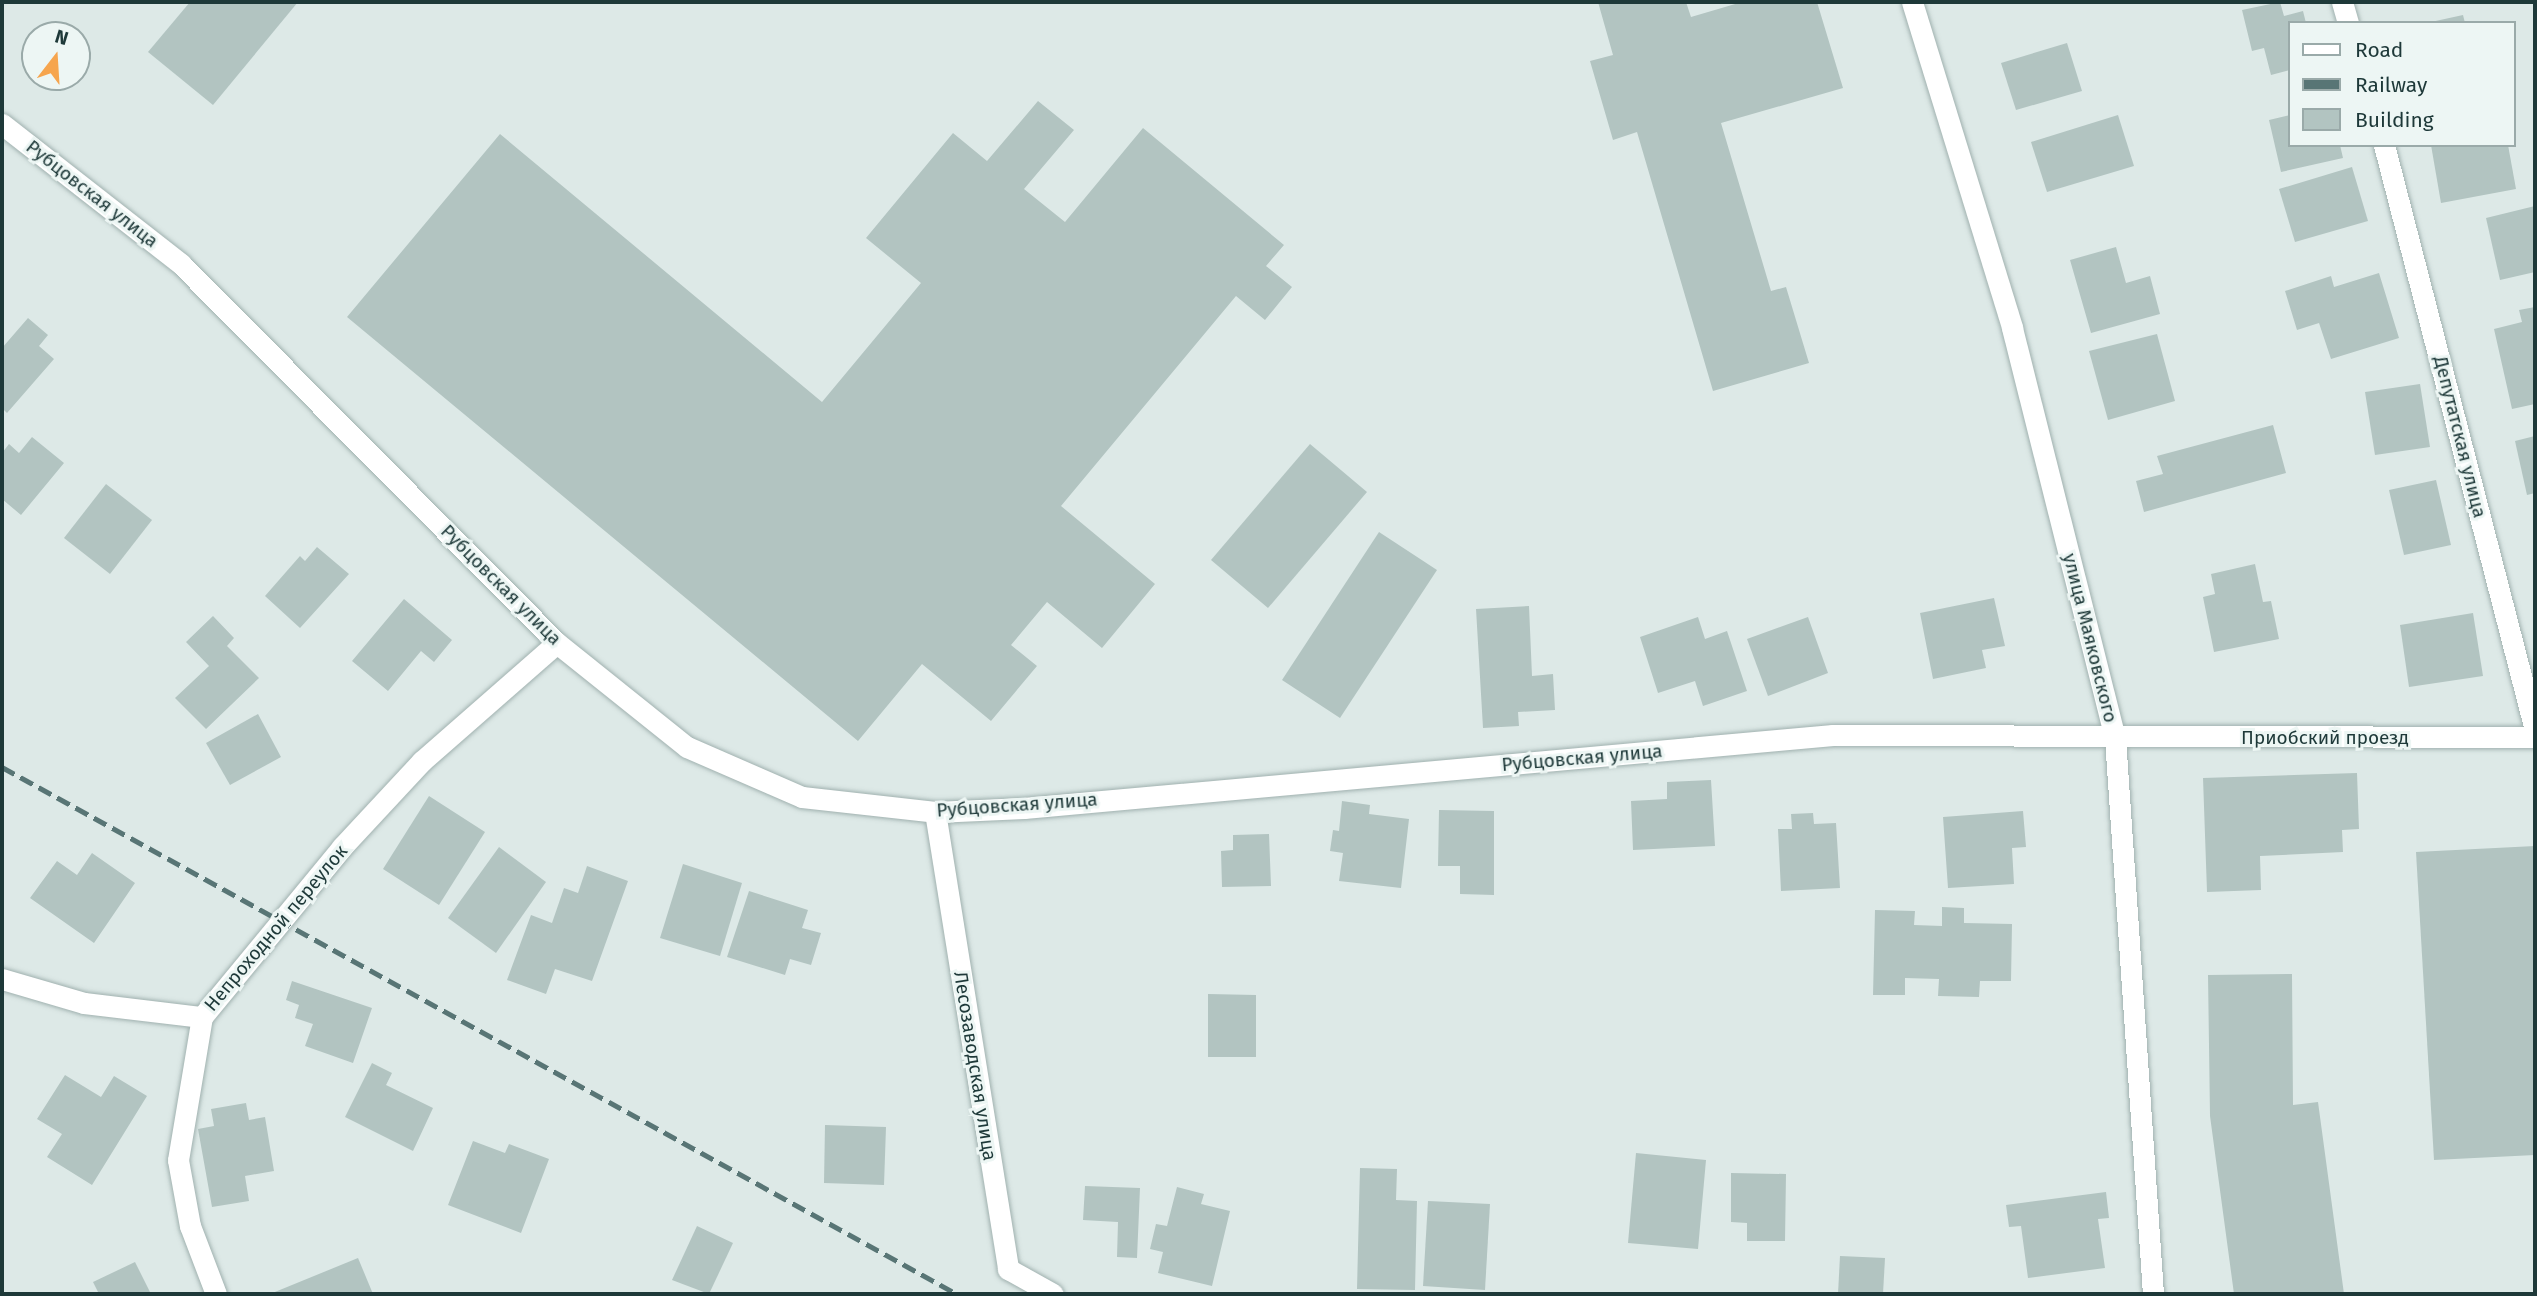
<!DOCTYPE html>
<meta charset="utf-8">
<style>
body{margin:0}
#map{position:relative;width:2537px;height:1296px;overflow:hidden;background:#dde9e7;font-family:"Fira Sans",sans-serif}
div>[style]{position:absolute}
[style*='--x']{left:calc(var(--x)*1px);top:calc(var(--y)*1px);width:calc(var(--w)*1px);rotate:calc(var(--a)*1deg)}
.building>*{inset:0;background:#b2c4c1}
.roads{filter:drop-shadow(0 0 2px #a0b1af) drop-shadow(0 0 2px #a0b1af)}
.minor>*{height:21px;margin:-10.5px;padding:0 10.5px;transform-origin:10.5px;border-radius:10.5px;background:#fff}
.rail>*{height:5px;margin-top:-2.5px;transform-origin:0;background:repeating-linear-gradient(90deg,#587575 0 14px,transparent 0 21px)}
span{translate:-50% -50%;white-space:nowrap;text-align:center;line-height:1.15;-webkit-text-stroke:6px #edf6f4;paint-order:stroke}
.street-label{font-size:19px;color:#1e3939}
.frame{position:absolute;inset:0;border:4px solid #1e3939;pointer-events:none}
.legend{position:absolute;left:2288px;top:21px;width:228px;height:126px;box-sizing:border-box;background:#edf6f4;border:2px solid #9aaaa9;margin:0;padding:9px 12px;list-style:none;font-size:21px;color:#1e3939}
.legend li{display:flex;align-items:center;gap:14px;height:35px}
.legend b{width:35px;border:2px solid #9aaaa9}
.north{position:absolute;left:21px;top:21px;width:70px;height:70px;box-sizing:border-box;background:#edf6f4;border:2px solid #9aaaa9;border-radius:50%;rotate:17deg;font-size:19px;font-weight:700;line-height:28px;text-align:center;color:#1e3939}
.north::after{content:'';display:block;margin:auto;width:24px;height:32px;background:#f6a54e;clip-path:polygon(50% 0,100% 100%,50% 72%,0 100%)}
</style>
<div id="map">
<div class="building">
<div style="clip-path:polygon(190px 2px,298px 2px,213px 105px,148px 52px)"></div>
<div style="clip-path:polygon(1598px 2px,1686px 2px,1691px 17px,1742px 2px,1817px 2px,1843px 88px,1721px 123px,1771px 291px,1786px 287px,1809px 363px,1713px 391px,1637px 132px,1613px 140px,1590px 61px,1613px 55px)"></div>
<div style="clip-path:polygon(2280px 2px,2284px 16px,2303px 11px,2306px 23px,2290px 23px,2290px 70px,2271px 75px,2264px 48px,2252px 51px,2242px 10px)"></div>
<div style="clip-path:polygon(2463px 15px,2465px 23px,2431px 23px,2431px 22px)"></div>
<div style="clip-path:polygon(2067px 43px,2082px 91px,2016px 110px,2001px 63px)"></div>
<div style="clip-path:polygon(1038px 101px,1074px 130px,1024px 189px,1065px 222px,1143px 128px,1284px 245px,1266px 266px,1292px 287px,1265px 320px,1236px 296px,1061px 506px,1155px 584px,1102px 648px,1047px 602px,1011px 645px,1037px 666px,991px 721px,922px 664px,858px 741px,347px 317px,500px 134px,822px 402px,921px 283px,866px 238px,953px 133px,987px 161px)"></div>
<div style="clip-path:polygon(2118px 115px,2134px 166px,2047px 192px,2031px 142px)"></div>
<div style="clip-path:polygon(2290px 115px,2290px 145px,2340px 145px,2343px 158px,2281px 172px,2269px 120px)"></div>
<div style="clip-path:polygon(2431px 145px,2508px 145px,2516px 189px,2441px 203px)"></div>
<div style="clip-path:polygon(2352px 167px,2368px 221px,2295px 242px,2279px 189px)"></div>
<div style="clip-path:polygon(2535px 206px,2535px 272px,2500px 280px,2486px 218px)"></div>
<div style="clip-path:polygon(2116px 247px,2126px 283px,2150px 276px,2160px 314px,2091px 333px,2070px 260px)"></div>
<div style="clip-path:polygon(2379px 273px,2399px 338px,2331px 359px,2319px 323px,2297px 330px,2285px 291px,2331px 276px,2334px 287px)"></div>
<div style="clip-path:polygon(2535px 307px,2535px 404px,2512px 409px,2494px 329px,2522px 322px,2519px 310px)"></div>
<div style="clip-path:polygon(28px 318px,48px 335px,39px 346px,54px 359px,7px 413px,2px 408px,2px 348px)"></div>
<div style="clip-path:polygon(2157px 334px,2175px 401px,2108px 420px,2089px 351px)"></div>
<div style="clip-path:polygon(2420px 384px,2430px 447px,2375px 455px,2365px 392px)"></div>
<div style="clip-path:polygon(2273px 425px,2286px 473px,2144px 512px,2136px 481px,2163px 474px,2157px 456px)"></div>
<div style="clip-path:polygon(2535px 436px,2535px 493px,2527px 495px,2515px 441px)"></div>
<div style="clip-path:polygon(32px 437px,64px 463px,21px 515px,2px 499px,2px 453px,9px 444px,19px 453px)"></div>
<div style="clip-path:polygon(1310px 444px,1367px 492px,1268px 608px,1211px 560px)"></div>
<div style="clip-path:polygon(2436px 480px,2451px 545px,2404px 555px,2389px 490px)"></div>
<div style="clip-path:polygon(106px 484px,152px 520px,110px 574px,64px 538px)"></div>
<div style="clip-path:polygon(1379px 532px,1437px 570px,1340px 718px,1282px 680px)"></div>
<div style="clip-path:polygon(317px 547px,349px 574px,300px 628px,265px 596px,300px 556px,305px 561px)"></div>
<div style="clip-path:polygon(2255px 564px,2263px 602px,2271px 601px,2279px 639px,2214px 652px,2203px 597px,2215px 594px,2211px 574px)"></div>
<div style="clip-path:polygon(1994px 598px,2005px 646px,1982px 650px,1986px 668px,1933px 679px,1920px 613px)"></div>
<div style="clip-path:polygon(404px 599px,452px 640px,434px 662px,421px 651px,388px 691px,352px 661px)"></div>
<div style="clip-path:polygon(1529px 606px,1532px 676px,1553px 674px,1555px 710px,1518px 712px,1519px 726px,1483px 728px,1476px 609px)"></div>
<div style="clip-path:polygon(2473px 613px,2483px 676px,2409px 687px,2400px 625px)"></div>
<div style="clip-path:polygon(213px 616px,234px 638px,227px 646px,259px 678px,206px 729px,175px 698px,209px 666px,186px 642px)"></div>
<div style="clip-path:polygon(1698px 617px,1705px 639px,1727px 631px,1747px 691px,1703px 706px,1695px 681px,1658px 693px,1640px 637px)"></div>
<div style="clip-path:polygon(1808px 617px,1828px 673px,1768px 696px,1747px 639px)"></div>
<div style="clip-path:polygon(258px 714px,281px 757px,230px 785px,206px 743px)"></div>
<div style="clip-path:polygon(2357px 773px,2359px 829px,2342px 830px,2343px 852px,2260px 856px,2261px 890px,2207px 892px,2203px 778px)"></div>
<div style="clip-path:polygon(1711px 780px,1715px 846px,1633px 850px,1631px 801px,1667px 799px,1667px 782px)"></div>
<div style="clip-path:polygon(429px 796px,485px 832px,439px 905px,383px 869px)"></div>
<div style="clip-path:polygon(1342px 801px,1370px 805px,1369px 814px,1409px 819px,1401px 888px,1339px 881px,1343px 853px,1330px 851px,1333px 830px,1339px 831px)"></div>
<div style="clip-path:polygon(1439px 810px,1494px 811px,1494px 895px,1460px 894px,1460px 866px,1438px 866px)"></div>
<div style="clip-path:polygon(2023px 811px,2026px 847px,2012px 848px,2014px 884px,1948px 888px,1943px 817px)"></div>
<div style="clip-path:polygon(1813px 813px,1814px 824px,1836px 823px,1840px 888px,1781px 891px,1778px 829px,1792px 829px,1791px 814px)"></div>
<div style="clip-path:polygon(1269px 834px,1271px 886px,1222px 887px,1221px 851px,1233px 850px,1233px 835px)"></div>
<div style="clip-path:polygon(2535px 846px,2535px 1155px,2434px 1160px,2416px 852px)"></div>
<div style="clip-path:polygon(499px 847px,546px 882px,496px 953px,448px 918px)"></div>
<div style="clip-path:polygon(92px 853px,135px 883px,94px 943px,30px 898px,57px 861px,77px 875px)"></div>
<div style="clip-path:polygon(683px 864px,742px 883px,720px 956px,660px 938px)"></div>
<div style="clip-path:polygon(587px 866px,628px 881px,592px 981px,555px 969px,546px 994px,507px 980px,531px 915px,552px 923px,564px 888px,578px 893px)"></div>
<div style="clip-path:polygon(749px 891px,808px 910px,802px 928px,821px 933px,811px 965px,790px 959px,785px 975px,727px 957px)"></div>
<div style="clip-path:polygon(1942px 907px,1964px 908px,1964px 923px,2012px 924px,2011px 981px,1980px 981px,1979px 997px,1938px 996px,1939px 979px,1905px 978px,1905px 995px,1873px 995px,1875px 910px,1915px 911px,1914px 925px,1942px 926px)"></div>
<div style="clip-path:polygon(2292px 974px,2293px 1105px,2318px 1102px,2344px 1294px,2234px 1294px,2210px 1116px,2208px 975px)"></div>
<div style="clip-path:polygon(292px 981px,372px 1008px,353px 1063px,305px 1046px,313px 1024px,295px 1018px,299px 1005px,286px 1000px)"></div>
<div style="clip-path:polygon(1208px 994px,1256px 995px,1256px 1057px,1208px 1057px)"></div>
<div style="clip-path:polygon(372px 1063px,392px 1073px,386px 1085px,433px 1108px,413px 1151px,345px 1117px)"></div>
<div style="clip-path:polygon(65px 1075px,101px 1097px,114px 1076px,147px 1096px,92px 1185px,47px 1157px,62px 1134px,37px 1119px)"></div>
<div style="clip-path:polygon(246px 1103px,249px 1120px,265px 1117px,274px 1171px,245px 1176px,249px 1201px,212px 1207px,198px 1129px,214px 1126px,211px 1109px)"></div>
<div style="clip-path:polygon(825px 1125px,886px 1127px,884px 1185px,824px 1183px)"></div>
<div style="clip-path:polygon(473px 1141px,505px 1153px,509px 1144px,549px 1159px,521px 1233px,448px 1205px)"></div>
<div style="clip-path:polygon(1636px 1153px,1706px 1160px,1698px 1249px,1628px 1243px)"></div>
<div style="clip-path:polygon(1360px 1168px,1397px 1169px,1396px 1200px,1417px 1201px,1415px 1290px,1357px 1289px)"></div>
<div style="clip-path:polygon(1731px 1173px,1786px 1174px,1785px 1241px,1747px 1241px,1747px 1223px,1731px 1222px)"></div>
<div style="clip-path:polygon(1085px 1186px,1140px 1188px,1137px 1258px,1117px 1257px,1118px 1222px,1083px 1220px)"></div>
<div style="clip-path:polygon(1177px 1187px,1204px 1194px,1201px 1204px,1230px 1211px,1212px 1286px,1158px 1273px,1163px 1252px,1150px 1249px,1156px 1224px,1167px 1226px)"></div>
<div style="clip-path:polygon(2106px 1192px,2109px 1218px,2098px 1219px,2105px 1268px,2028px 1278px,2021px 1226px,2009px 1227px,2006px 1205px)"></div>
<div style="clip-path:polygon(1428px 1201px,1490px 1204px,1485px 1290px,1423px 1286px)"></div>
<div style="clip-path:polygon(697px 1226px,733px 1243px,709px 1294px,672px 1280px)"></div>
<div style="clip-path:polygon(1840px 1256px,1885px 1258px,1883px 1294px,1838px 1294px)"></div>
<div style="clip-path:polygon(358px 1258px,373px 1294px,270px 1294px)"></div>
<div style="clip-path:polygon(135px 1262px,151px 1294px,99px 1294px,93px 1282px)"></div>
</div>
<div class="roads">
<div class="minor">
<div style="--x:1912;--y:2;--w:341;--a:72.9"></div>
<div style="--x:2012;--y:328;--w:423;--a:75.9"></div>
<div style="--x:2115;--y:738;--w:557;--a:86.09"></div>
<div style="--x:2342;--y:2;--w:22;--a:74"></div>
<div style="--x:2;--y:124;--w:227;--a:38"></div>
<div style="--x:181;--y:264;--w:534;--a:45.23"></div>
<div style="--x:557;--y:643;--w:166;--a:38.7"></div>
<div style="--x:687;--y:747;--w:125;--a:23.5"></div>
<div style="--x:802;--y:797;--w:134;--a:6.4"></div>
<div style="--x:935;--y:812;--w:89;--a:-2.6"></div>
<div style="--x:1024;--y:808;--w:812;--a:-5.16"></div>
<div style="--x:1833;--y:735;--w:702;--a:0.16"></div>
<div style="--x:2384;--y:145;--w:604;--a:75.53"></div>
<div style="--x:935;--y:812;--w:463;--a:80.9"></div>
<div style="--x:1008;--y:1269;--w:51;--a:29.1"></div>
<div style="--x:2;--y:979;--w:85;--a:16.3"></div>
<div style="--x:84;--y:1003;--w:119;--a:6.8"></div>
<div style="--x:216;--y:1294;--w:73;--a:-110.9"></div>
<div style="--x:190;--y:1226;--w:67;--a:-100.3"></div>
<div style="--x:178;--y:1160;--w:145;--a:-80.5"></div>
<div style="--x:202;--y:1017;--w:220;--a:-50.5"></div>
<div style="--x:342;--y:847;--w:117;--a:-47.1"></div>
<div style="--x:422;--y:761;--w:179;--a:-41.2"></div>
</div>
</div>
<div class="rail">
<div style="--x:2;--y:767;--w:1091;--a:28.89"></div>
</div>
<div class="street-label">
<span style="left:92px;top:194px;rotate:38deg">Рубцовская улица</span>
<span style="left:2460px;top:437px;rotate:76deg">Депутатская улица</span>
<span style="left:501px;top:585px;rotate:45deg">Рубцовская улица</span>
<span style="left:2090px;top:638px;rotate:76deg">улица Маяковского</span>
<span style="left:2325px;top:738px">Приобский проезд</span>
<span style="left:1582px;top:758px;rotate:-5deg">Рубцовская улица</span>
<span style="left:1017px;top:805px;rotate:-4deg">Рубцовская улица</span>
<span style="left:276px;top:928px;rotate:-50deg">Непроходной переулок</span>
<span style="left:975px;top:1066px;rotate:81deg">Лесозаводская улица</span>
</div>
<div class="frame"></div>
<ul class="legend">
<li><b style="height:9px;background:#fff"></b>Road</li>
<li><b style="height:9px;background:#587575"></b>Railway</li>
<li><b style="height:19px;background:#b2c4c1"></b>Building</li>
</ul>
<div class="north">N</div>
</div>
